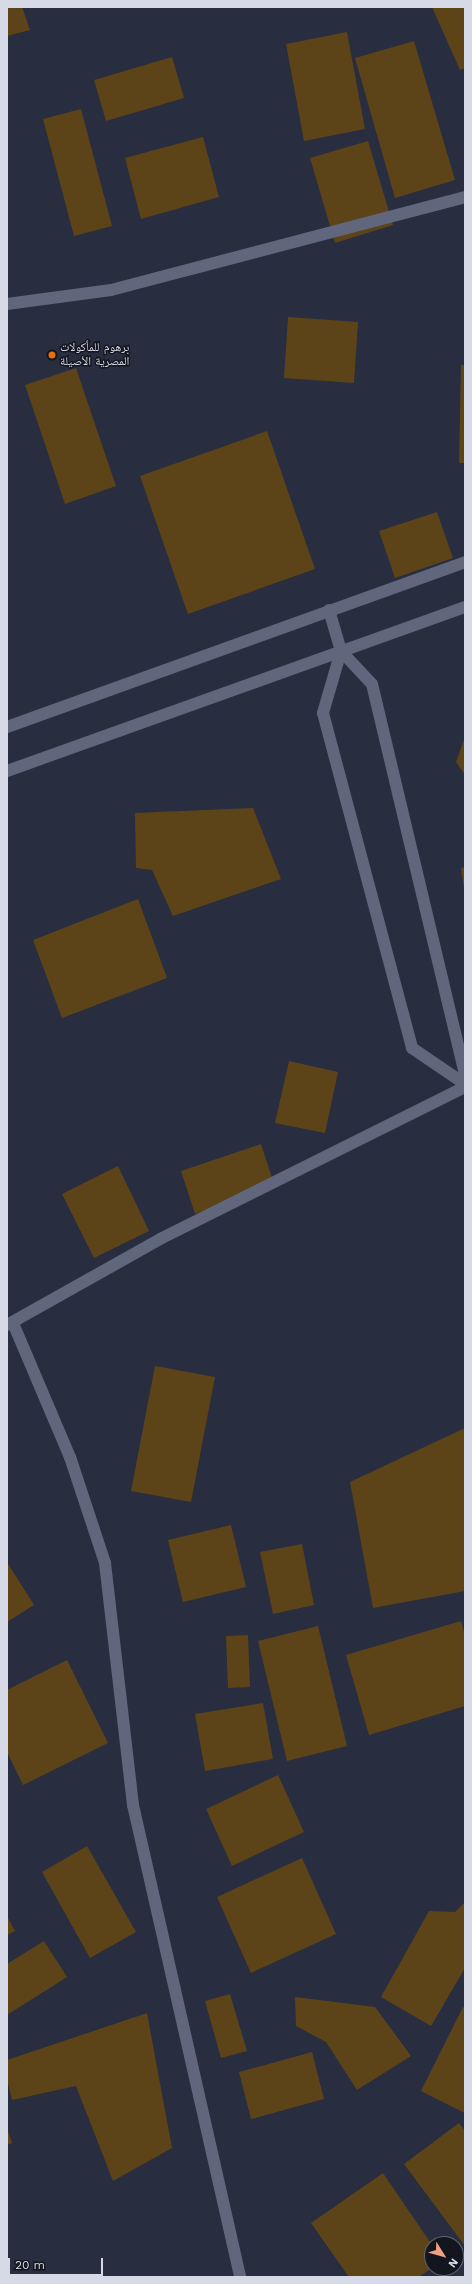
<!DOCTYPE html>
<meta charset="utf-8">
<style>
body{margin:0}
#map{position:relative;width:472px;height:2284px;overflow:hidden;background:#282d40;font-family:"Work Sans","Noto Naskh Arabic",sans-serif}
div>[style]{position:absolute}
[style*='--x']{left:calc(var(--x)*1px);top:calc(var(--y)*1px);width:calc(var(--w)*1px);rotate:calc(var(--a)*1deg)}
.building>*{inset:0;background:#5d4418}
.street>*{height:12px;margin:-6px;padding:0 6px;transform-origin:6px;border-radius:6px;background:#60667c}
.secondary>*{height:12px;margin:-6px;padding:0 6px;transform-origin:6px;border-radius:6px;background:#60667c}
.dots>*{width:11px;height:11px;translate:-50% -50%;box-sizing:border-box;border:2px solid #14161f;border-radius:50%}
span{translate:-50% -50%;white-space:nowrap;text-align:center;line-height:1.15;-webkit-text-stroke:3px #14161f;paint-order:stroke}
.poi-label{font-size:12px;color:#d6dae6}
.left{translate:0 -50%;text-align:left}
.frame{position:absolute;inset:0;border:8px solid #d6dae6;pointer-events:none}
.north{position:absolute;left:424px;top:2236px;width:40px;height:40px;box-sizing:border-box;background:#14161f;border:1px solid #62646f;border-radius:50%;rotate:127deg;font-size:11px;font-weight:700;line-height:16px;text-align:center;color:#d6dae6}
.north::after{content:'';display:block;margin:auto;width:14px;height:18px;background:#f39f82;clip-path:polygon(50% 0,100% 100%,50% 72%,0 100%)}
.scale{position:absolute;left:8px;top:2258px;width:95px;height:18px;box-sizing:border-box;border:2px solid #d6dae6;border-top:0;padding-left:5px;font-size:12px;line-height:14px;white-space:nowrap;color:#d6dae6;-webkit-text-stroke:3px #14161f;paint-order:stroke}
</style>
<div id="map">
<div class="building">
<div style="clip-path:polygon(7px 7px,22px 7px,30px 30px,7px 36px)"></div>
<div style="clip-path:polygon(432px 7px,465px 7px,465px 68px,460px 70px)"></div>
<div style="clip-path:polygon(347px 32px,365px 129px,304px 141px,286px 44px)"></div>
<div style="clip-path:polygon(414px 41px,455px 180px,395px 198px,355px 58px)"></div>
<div style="clip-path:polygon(172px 57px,184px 98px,106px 121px,94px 80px)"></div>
<div style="clip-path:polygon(81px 109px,112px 226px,74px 236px,43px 119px)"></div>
<div style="clip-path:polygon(203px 137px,219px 197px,141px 219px,125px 158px)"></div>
<div style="clip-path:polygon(368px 141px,393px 225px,335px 243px,310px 158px)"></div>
<div style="clip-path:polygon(288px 317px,358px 322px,354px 383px,284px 378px)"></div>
<div style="clip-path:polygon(461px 365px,465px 365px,465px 463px,459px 463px)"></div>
<div style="clip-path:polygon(76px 368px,116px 486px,65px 504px,25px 385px)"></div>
<div style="clip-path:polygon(267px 431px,315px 569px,188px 614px,140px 476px)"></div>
<div style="clip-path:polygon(437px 512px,453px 558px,395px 578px,379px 531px)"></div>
<div style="clip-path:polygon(465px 737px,465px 775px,456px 762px)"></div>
<div style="clip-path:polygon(253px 808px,281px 879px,173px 916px,152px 870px,136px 868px,135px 813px)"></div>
<div style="clip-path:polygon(465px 867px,465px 889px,464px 889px,461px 868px)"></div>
<div style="clip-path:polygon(138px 899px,167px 978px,62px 1018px,33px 940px)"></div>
<div style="clip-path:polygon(289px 1061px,338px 1072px,325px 1133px,275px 1123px)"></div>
<div style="clip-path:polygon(261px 1144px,275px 1187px,195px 1214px,181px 1171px)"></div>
<div style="clip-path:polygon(118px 1166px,149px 1231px,94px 1258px,62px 1194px)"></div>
<div style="clip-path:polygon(155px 1366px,215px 1377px,191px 1502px,131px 1491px)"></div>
<div style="clip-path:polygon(465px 1428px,465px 1591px,373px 1608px,350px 1482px)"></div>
<div style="clip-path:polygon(231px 1525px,246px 1587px,183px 1602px,168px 1540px)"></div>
<div style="clip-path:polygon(302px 1544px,314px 1605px,273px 1614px,260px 1552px)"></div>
<div style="clip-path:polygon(7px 1562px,34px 1605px,7px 1622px)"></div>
<div style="clip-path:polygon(461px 1621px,465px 1635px,465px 1706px,369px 1735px,346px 1655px)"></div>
<div style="clip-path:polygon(318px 1626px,347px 1746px,287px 1761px,258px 1641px)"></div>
<div style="clip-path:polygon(248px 1635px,250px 1687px,228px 1688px,226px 1636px)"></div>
<div style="clip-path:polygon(67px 1660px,108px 1743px,23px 1785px,7px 1752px,7px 1690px)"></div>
<div style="clip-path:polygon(263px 1703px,273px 1759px,205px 1771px,195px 1714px)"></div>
<div style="clip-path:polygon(278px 1775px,304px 1832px,232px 1866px,206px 1809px)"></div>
<div style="clip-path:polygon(87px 1846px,136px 1932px,90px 1958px,42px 1872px)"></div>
<div style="clip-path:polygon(302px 1858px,336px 1934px,251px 1973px,217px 1897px)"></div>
<div style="clip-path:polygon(465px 1902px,465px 1968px,431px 2026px,381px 1997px,429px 1911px,455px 1912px)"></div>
<div style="clip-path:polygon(7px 1916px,15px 1931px,7px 1935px)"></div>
<div style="clip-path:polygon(44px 1941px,67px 1977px,7px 2015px,7px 1964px)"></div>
<div style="clip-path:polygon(230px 1994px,247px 2051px,221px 2058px,205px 2001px)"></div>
<div style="clip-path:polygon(295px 1997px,375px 2007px,411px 2056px,357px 2090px,326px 2042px,296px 2026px)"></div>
<div style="clip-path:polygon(463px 2007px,465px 2008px,465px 2113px,421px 2091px)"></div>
<div style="clip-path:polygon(147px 2013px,172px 2148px,113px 2181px,76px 2086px,12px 2100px,7px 2079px,7px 2060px)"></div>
<div style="clip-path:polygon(312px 2052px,324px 2099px,251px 2119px,239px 2072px)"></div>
<div style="clip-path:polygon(459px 2123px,465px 2131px,465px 2246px,404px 2164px)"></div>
<div style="clip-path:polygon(7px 2128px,12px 2143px,7px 2145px)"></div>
<div style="clip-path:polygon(383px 2173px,432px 2245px,432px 2268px,419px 2277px,349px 2277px,311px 2223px)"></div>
</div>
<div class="street">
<div style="--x:7;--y:304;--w:105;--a:-7.7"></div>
<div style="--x:111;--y:290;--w:366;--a:-14.7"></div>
<div style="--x:13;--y:1323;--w:146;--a:67"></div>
<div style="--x:70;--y:1457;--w:112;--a:71.7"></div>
<div style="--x:105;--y:1563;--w:244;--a:83.4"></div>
<div style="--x:133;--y:1805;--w:484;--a:77.2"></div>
<div style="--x:7;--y:1325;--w:176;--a:-29.3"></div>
<div style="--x:160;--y:1239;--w:341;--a:-26.5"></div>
</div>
<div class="secondary">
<div style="--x:329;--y:610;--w:43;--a:73.7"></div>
<div style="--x:341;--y:651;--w:45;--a:46.8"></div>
<div style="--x:372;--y:684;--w:400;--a:76.6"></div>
<div style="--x:341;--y:651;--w:65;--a:106.2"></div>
<div style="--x:323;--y:713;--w:347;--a:75.1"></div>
<div style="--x:412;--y:1048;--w:64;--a:34.2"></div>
<div style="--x:7;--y:727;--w:487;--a:-19.8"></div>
<div style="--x:7;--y:771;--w:486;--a:-19.7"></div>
</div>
<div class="dots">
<div style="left:52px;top:355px;background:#e8710a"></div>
</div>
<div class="poi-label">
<span class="left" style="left:60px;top:355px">برهوم للمأكولات<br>المصرية الأصيلة</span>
</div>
<div class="frame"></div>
<div class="north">N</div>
<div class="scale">20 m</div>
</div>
